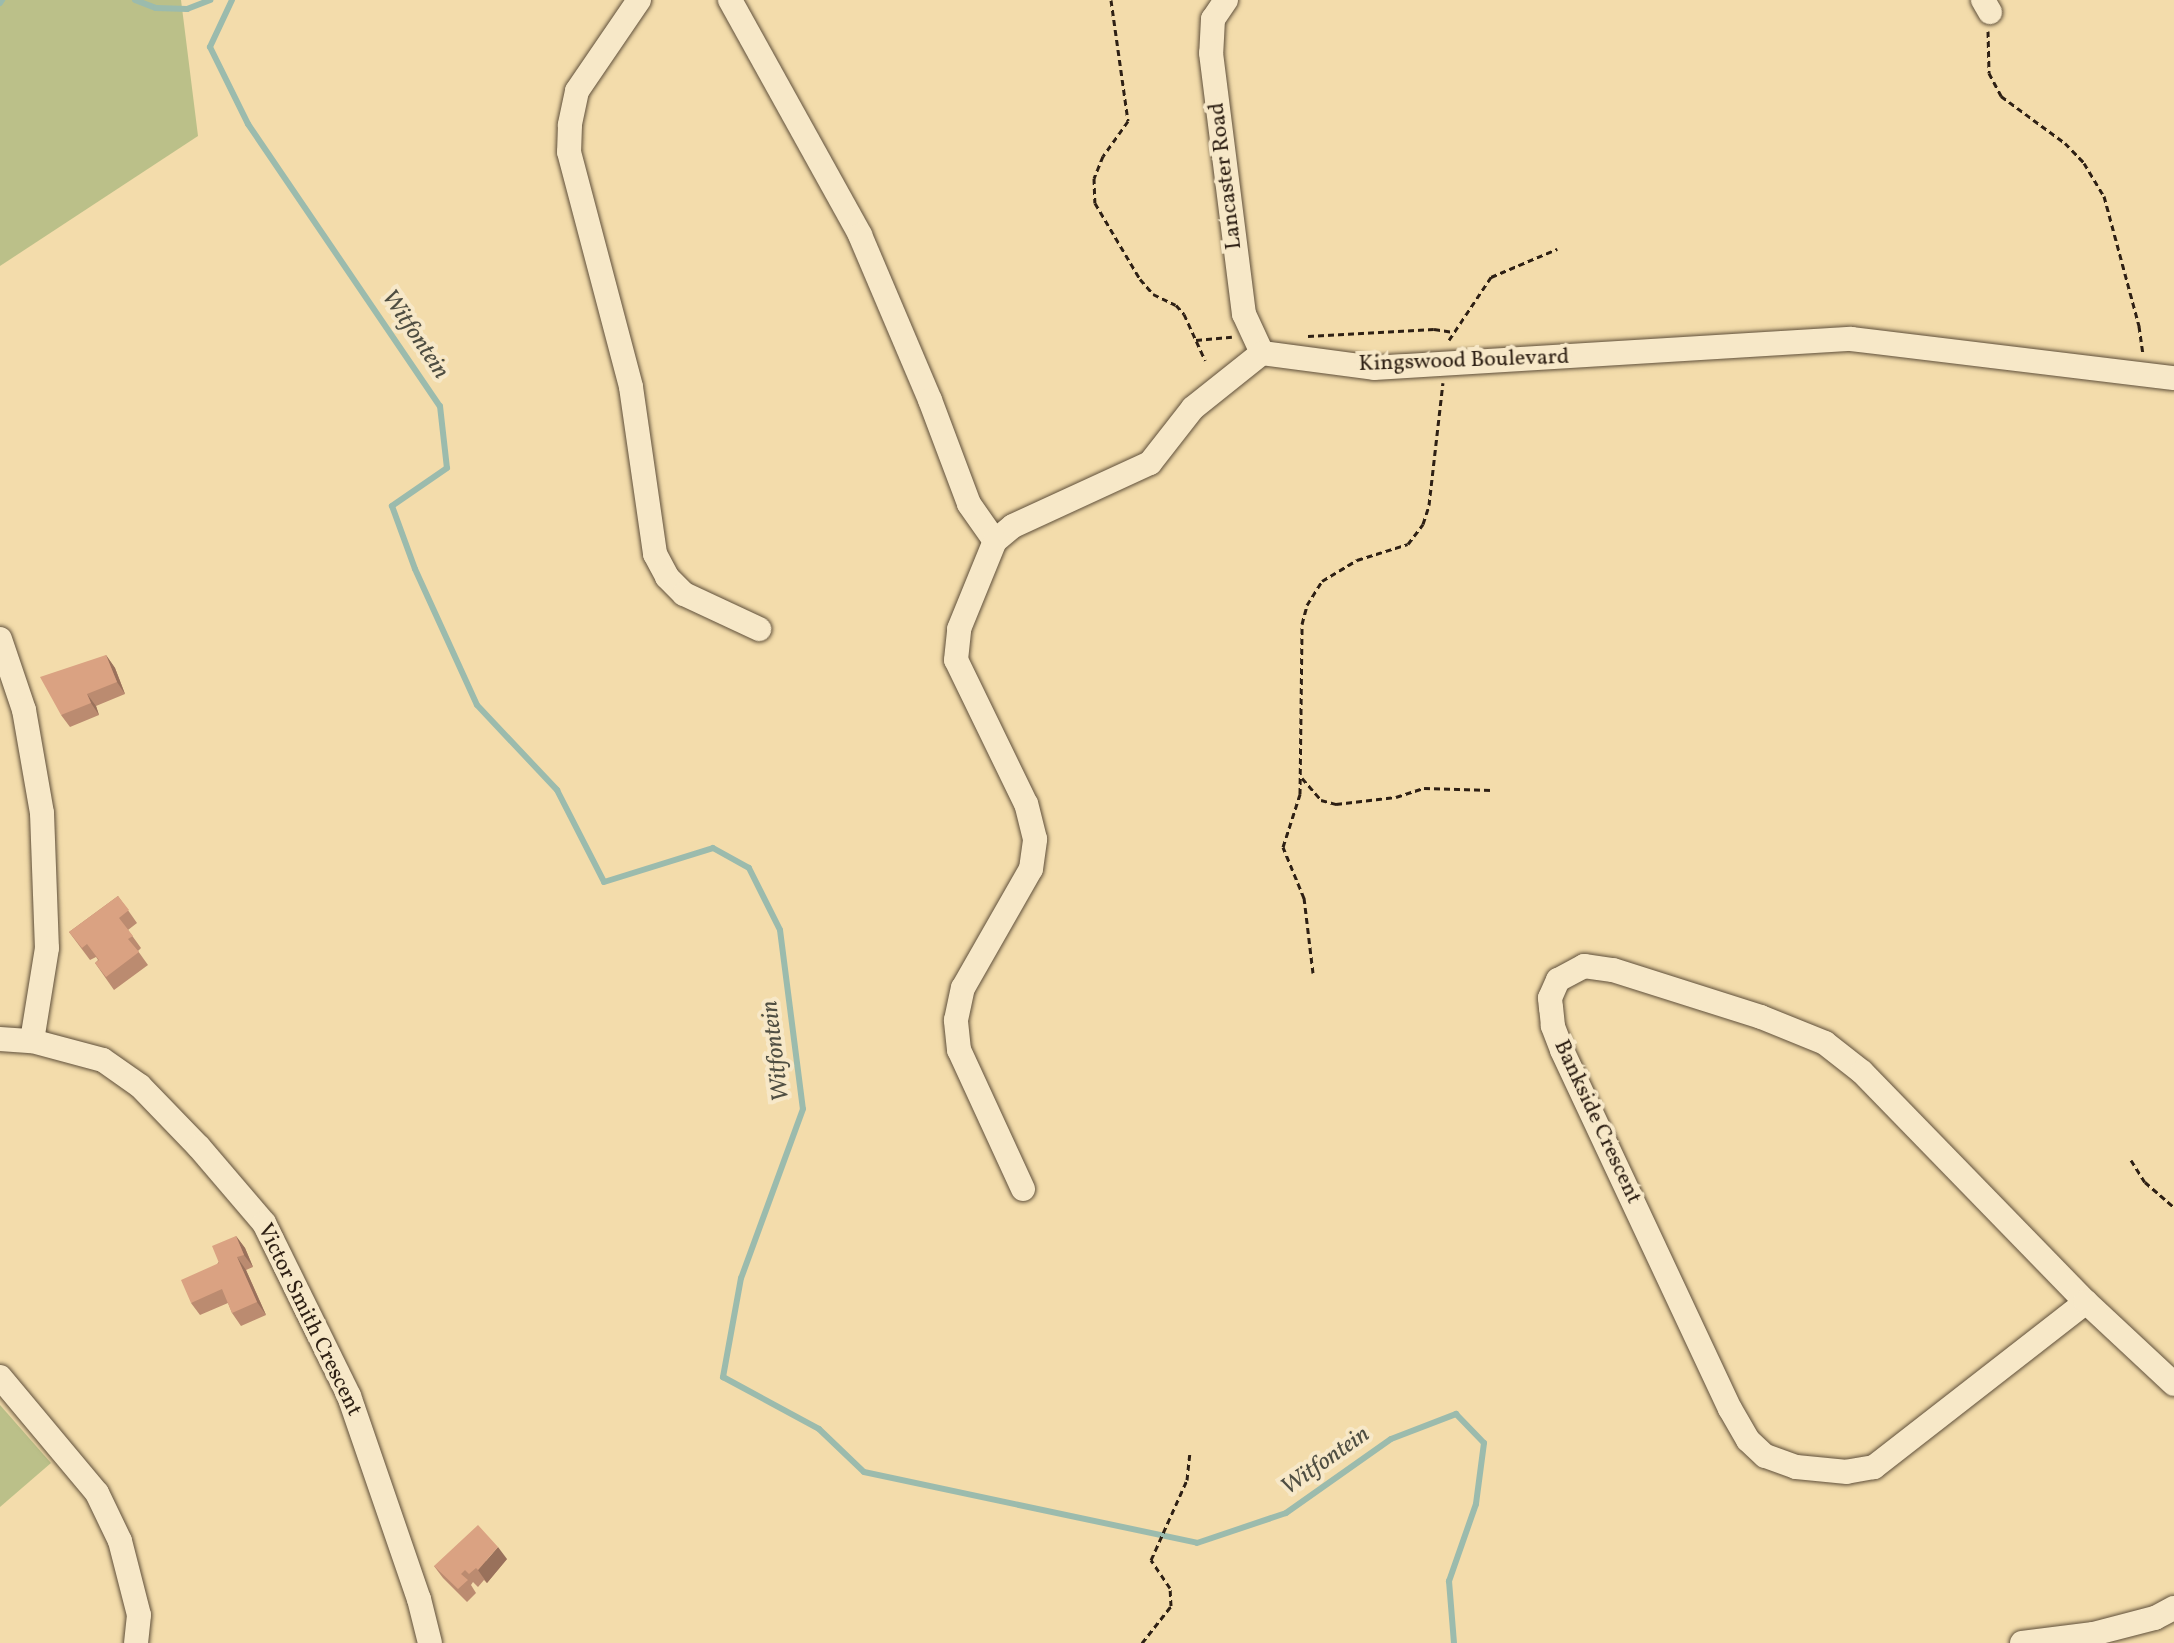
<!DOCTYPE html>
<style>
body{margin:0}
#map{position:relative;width:2174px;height:1643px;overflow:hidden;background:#f3dcab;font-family:Vollkorn,serif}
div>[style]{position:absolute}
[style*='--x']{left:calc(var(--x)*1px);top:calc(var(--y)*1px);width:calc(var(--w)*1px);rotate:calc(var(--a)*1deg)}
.green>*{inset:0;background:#bbc089}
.stream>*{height:6px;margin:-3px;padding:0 3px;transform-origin:3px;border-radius:3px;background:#9bbbad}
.path>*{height:3px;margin-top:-1.5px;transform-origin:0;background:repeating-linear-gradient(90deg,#2e2014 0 6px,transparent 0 10px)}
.roads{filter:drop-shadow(0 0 2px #5f4f3a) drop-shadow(0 0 2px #5f4f3a)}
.minor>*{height:24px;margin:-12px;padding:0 12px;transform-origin:12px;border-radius:12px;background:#f7e8c8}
.wall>*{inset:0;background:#bb8b70}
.shaded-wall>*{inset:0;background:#99715b}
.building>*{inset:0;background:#daa282}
span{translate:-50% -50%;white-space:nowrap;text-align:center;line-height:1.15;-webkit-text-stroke:8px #f7e8c8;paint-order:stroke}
.street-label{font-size:22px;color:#2e2014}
.water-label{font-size:24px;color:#4f4e42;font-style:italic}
</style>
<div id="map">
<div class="green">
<div style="clip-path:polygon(0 0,181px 0,198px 136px,0 266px)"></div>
<div style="clip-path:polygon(0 1405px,51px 1463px,0 1507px)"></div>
</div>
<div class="stream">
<div style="--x:135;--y:0;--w:22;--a:21"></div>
<div style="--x:156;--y:8;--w:31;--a:2"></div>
<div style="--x:187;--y:9;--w:25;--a:-21"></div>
<div style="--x:232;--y:0;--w:52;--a:115.1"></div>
<div style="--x:210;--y:47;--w:86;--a:63.7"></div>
<div style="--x:248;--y:124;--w:341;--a:55.8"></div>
<div style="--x:440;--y:406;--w:62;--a:83.6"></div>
<div style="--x:447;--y:468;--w:67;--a:145.4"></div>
<div style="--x:392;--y:506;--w:67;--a:69.9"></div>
<div style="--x:415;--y:569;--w:149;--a:65.5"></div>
<div style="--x:477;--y:705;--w:117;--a:46.7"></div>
<div style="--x:557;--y:790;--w:103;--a:62.9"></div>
<div style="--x:604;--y:882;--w:114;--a:-17.3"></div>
<div style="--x:713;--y:848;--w:41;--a:29.1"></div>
<div style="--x:749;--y:868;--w:69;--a:63.4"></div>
<div style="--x:780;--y:930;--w:180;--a:82.7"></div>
<div style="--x:803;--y:1109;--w:180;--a:110.1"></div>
<div style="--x:741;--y:1278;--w:101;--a:100.3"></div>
<div style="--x:723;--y:1377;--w:109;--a:28.4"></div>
<div style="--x:819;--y:1429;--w:62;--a:43.7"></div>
<div style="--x:864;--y:1472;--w:340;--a:12"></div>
<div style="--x:1197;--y:1543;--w:94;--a:-18.6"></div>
<div style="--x:1286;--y:1513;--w:128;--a:-35.2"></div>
<div style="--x:1391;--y:1439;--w:70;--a:-21"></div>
<div style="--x:1456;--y:1414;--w:40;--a:46"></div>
<div style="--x:1484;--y:1443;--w:62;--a:97.5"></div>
<div style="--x:1476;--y:1504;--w:82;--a:109.3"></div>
<div style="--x:1449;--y:1581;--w:62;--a:85.4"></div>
<div style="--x:0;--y:3;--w:4;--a:-56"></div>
</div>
<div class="path">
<div style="--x:1111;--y:0;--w:122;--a:82"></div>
<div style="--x:1128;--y:121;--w:43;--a:125.5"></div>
<div style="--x:1103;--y:156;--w:24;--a:112"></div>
<div style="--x:1094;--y:178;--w:25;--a:88"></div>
<div style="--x:1095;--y:203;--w:88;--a:59.4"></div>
<div style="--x:1140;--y:279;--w:20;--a:49"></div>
<div style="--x:1153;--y:294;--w:25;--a:26"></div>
<div style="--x:1176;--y:305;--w:12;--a:48"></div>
<div style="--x:1184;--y:314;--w:51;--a:65.5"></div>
<div style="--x:1988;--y:31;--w:42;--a:88.6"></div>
<div style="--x:1989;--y:73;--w:26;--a:62"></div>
<div style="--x:2001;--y:96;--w:79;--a:36.3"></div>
<div style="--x:2065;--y:143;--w:28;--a:46"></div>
<div style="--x:2084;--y:163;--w:39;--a:59"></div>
<div style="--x:2104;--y:196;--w:135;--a:74.9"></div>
<div style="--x:2139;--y:326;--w:28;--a:82"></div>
<div style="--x:1308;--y:336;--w:126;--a:-3.2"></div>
<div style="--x:1434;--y:329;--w:18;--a:9"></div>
<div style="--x:1196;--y:340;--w:36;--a:-5"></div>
<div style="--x:1449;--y:340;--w:76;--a:-56.3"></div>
<div style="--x:1491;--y:277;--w:72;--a:-23"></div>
<div style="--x:1302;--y:778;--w:29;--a:49"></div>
<div style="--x:1321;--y:800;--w:16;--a:15"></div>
<div style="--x:1336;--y:804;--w:60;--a:-6.7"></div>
<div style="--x:1396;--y:797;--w:29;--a:-18"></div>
<div style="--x:1424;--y:788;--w:68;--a:1.7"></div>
<div style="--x:1313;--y:973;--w:76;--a:-96.8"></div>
<div style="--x:1304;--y:898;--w:55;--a:-112.4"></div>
<div style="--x:1283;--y:847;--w:56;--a:-72.2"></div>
<div style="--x:1300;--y:794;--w:170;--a:-89.3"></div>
<div style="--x:1302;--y:624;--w:20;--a:-75"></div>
<div style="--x:1307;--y:605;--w:28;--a:-58"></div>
<div style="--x:1322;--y:581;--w:41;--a:-31"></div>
<div style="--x:1357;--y:560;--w:53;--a:-17.4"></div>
<div style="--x:1408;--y:544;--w:25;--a:-53"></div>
<div style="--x:1423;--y:524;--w:20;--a:-72"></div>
<div style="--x:1429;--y:505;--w:123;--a:-83.5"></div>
<div style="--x:2131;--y:1160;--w:26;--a:58"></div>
<div style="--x:2145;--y:1182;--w:38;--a:41"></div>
<div style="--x:1142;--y:1643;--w:47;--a:-51.9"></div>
<div style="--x:1171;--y:1606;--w:18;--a:-93"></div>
<div style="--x:1170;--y:1588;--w:34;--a:-124"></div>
<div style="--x:1151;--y:1560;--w:88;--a:-65.8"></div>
<div style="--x:1187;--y:1480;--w:29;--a:-84"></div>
</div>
<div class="roads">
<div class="minor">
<div style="--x:639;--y:0;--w:110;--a:124.3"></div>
<div style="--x:577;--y:91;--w:35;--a:102"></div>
<div style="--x:570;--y:125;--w:27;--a:92"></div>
<div style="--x:569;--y:152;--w:243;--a:75.2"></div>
<div style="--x:631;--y:387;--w:169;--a:81.8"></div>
<div style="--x:655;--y:554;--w:26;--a:62"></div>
<div style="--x:667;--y:577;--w:24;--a:45"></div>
<div style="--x:684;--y:594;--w:83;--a:25"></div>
<div style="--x:730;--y:0;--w:269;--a:61"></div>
<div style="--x:860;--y:235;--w:179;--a:67"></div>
<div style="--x:930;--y:400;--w:111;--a:69.4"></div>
<div style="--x:969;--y:504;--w:45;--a:54.9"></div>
<div style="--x:1226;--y:0;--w:23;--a:124"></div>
<div style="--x:1213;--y:19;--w:34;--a:93"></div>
<div style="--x:1211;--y:53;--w:263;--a:82.8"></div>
<div style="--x:1244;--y:314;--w:43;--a:65.2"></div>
<div style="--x:1983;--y:0;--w:14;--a:60"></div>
<div style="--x:0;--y:639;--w:75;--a:71.3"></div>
<div style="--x:24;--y:710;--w:105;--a:80.1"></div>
<div style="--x:42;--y:813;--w:135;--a:87.9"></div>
<div style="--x:47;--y:948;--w:94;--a:99.2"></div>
<div style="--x:0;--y:1039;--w:32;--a:4"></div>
<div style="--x:32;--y:1041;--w:73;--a:15"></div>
<div style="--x:103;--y:1060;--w:45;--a:35.1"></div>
<div style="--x:140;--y:1086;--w:85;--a:46"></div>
<div style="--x:199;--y:1147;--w:100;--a:49.5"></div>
<div style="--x:264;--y:1223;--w:193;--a:63.8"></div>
<div style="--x:349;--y:1396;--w:215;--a:71"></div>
<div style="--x:419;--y:1599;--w:45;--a:76"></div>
<div style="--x:1023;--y:1189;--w:153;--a:-114.7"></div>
<div style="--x:959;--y:1050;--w:30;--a:-96"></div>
<div style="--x:956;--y:1020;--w:33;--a:-78"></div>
<div style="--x:963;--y:988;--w:137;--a:-60.3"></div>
<div style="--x:1031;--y:869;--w:30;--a:-82"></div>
<div style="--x:1035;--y:839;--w:36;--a:-104"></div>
<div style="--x:1026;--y:804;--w:160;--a:-115.9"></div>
<div style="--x:956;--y:660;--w:31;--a:-84"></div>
<div style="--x:959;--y:629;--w:95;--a:-67.8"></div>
<div style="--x:995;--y:541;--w:23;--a:-40"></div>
<div style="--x:1013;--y:526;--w:151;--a:-24.7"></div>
<div style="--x:1150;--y:463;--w:70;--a:-52"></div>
<div style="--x:1193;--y:408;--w:88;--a:-38.6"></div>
<div style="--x:1262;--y:353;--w:113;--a:7.6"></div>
<div style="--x:1374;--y:368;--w:478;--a:-3.5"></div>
<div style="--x:1851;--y:339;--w:325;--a:6.9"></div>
<div style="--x:2086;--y:1302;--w:269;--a:142.1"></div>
<div style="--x:1874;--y:1467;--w:27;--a:170"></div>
<div style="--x:1847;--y:1472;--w:51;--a:-174.4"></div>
<div style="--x:1796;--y:1467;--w:33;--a:-160"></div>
<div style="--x:1765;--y:1456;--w:23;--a:-137"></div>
<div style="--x:1748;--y:1440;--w:36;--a:-120"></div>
<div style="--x:1730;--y:1409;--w:396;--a:-115.1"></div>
<div style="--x:1562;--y:1050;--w:26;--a:-111"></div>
<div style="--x:1553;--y:1026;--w:18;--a:-96"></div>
<div style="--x:1551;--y:1008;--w:10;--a:-96"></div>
<div style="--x:1550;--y:998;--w:20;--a:-66"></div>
<div style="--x:1558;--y:980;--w:30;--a:-28"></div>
<div style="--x:1584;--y:966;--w:29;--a:8"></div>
<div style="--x:1613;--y:970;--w:155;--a:17.6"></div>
<div style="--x:1761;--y:1017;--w:69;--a:22.1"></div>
<div style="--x:1825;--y:1043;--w:47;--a:38.1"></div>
<div style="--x:1862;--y:1072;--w:321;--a:45.8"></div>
<div style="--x:2086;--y:1302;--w:120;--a:43"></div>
<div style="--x:0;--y:1377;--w:151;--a:50.1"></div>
<div style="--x:97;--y:1493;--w:53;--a:64.4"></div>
<div style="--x:120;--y:1541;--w:76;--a:75.6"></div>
<div style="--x:139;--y:1615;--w:28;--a:96"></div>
<div style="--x:2022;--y:1643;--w:72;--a:-7.2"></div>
<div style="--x:2093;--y:1634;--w:64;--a:-14.5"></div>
<div style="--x:2155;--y:1618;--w:21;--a:-28"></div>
</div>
</div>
<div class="wall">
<div style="clip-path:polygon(106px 655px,115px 668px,125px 694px,96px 706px,99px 715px,70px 727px,61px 715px)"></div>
<div style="clip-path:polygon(118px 896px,137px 923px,128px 930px,141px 948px,138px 951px,148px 965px,114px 990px,95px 963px,98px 960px,96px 957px,90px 960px,69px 932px)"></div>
<div style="clip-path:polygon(236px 1236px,245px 1248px,253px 1267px,246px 1270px,266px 1315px,241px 1326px,232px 1313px,228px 1303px,200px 1315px,191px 1303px)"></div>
<div style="clip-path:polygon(507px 1559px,487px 1583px,484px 1580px,478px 1587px,473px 1582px,471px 1585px,476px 1593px,467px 1602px,443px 1578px,434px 1566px)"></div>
</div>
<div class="shaded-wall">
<div style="clip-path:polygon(106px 655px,115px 668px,125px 694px,117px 682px)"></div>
<div style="clip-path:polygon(87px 694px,96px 706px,99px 715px,91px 703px)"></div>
<div style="clip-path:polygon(236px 1236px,245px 1248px,253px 1267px,244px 1255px)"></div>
<div style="clip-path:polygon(237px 1257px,246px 1270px,266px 1315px,257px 1302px)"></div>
<div style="clip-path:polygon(498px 1547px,507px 1559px,487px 1583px,478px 1570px)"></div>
</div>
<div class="building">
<div style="clip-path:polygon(106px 655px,117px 682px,87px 694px,91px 703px,61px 715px,40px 677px)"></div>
<div style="clip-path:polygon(118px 896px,129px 910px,119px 918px,133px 936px,128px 939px,139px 952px,106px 977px,95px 963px,99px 960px,87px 944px,82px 948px,69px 932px)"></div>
<div style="clip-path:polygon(236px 1236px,244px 1255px,237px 1257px,257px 1302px,232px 1313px,222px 1289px,191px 1303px,181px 1280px,219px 1263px,212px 1246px)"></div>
<div style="clip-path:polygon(478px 1525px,498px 1547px,478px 1570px,476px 1568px,469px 1574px,465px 1570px,461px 1574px,468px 1580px,458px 1589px,434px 1566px)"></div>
</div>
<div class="street-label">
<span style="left:1226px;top:176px;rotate:-97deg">Lancaster Road</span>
<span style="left:1464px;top:361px;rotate:-2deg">Kingswood Boulevard</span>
<span style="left:1597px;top:1122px;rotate:65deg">Bankside Crescent</span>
<span style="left:309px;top:1320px;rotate:64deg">Victor Smith Crescent</span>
</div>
<div class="water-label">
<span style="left:414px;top:335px;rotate:56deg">Witfontein</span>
<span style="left:777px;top:1051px;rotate:-97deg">Witfontein</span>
<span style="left:1326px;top:1462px;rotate:-35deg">Witfontein</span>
</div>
</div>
